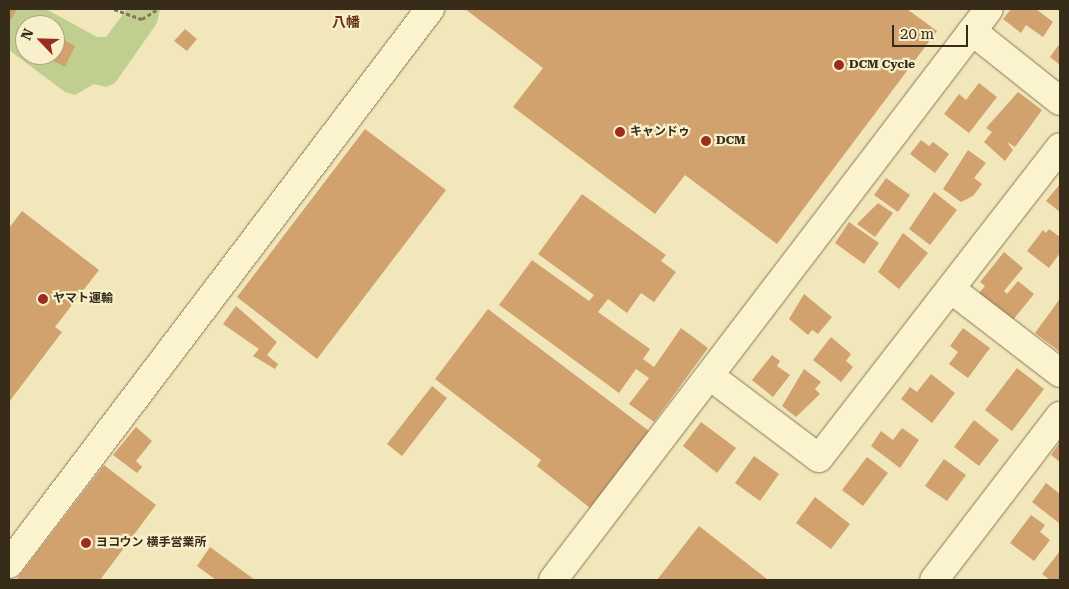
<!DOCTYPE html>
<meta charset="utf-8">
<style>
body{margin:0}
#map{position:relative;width:1069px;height:589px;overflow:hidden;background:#f1e7bb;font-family:"Roboto Serif","Noto Sans JP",serif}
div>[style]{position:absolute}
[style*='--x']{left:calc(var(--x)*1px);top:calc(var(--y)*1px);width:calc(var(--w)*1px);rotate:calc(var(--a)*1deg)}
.green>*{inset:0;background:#c0cf8f}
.building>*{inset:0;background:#d2a26e}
.path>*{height:3px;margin-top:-1.5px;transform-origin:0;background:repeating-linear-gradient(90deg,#897654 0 4px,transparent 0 6.5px)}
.roads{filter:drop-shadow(0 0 1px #897654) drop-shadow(0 0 1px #897654)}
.minor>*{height:28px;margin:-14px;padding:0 14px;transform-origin:14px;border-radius:14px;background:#fbf3ce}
.dots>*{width:14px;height:14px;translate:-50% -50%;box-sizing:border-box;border:2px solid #f8f0cb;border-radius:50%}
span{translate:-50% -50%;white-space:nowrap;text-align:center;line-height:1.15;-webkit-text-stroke:4.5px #f8f0cb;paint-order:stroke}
.poi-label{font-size:12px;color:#372b1a;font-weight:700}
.left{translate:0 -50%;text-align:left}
.neighbourhood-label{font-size:14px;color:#663016;font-weight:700}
.frame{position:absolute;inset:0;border:10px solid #372b1a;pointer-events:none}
.north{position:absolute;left:15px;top:15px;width:50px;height:50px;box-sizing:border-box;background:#f8f0cb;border:1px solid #aba184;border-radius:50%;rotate:294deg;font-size:14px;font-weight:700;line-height:20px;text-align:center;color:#372b1a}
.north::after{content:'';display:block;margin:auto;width:18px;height:22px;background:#9c2c20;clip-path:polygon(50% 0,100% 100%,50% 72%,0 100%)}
.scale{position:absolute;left:892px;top:25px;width:76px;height:22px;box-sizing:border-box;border:2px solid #372b1a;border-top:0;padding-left:6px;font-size:15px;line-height:18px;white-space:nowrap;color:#372b1a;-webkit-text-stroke:4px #f8f0cb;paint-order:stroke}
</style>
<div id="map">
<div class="green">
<div style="clip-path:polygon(evenodd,9px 9px,46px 9px,97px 37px,106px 37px,127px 9px,160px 9px,157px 23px,115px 83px,106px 87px,94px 84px,75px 95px,65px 92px,9px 50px,9px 9px,25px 25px,55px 25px,55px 55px,25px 55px,25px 25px)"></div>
</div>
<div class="building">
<div style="clip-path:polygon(9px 9px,17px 9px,11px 20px,9px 19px)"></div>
<div style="clip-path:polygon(465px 9px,907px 9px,937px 31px,777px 244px,685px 175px,655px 214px,513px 107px,543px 68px)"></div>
<div style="clip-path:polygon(1011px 9px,1036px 9px,1053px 22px,1043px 37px,1026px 25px,1021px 33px,1003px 19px)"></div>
<div style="clip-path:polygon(185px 29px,197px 39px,187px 51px,174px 41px)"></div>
<div style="clip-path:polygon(55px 35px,75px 46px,65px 67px,42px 55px,55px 55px)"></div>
<div style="clip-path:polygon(1060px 43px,1060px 65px,1050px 57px)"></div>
<div style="clip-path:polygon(979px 83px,997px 97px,969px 133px,944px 114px,959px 94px,966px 100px)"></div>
<div style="clip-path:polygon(1018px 92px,1042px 110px,1015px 147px,1007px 142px,1013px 150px,1005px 161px,984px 142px,992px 132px,986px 128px)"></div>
<div style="clip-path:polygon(365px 129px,446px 190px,317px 359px,237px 297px)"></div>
<div style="clip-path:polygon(921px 140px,929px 146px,933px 142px,949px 154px,935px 173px,910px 154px)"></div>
<div style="clip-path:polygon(968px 150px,986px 163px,974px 178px,982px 184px,973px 196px,961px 202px,943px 189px)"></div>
<div style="clip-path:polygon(886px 178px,910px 195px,898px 212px,874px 195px)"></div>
<div style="clip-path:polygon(1060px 184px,1060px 212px,1046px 201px)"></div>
<div style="clip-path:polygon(934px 192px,957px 210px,930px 245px,909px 229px)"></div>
<div style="clip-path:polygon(582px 194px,666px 255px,661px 261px,676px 272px,654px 302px,641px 293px,627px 313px,608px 299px,598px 312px,650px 349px,643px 359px,654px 367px,681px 328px,708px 348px,654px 422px,629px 404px,649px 378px,636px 369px,619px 393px,499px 305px,532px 260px,589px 301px,594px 295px,538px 254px)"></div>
<div style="clip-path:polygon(878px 203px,893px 213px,875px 237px,857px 224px)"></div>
<div style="clip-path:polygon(22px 211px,99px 270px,55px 327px,62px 332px,9px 402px,9px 228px)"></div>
<div style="clip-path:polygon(849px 222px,879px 243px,864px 264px,835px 243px)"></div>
<div style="clip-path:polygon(1049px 229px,1060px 237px,1060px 253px,1049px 268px,1027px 251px,1043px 230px,1046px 233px)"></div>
<div style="clip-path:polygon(903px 233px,928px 253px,899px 289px,878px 272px)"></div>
<div style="clip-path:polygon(1004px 252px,1023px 268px,1004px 291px,1007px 294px,1018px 281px,1034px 294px,1013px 320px,979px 293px,985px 286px,980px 282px)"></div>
<div style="clip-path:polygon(804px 294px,832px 317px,818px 334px,812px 330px,808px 335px,789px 319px)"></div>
<div style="clip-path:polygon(1059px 300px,1060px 300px,1060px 352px,1035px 333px)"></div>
<div style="clip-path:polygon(236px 306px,277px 342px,267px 355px,278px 364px,275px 369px,253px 356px,259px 349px,223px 324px)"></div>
<div style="clip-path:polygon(488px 309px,649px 431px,590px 508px,537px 466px,541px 460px,435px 379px)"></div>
<div style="clip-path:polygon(963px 328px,990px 348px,968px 378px,949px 364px,958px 352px,950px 346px)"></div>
<div style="clip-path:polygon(831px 337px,851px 354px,846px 361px,853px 367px,841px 382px,813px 360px)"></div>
<div style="clip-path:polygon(772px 355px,780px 361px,777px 366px,790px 375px,773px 397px,752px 380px)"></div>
<div style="clip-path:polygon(1017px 368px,1044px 389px,1012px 431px,985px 410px)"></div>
<div style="clip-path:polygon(804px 369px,821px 382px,815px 389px,820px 394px,796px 417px,782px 406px)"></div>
<div style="clip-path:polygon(931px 374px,955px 393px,932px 423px,901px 399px,910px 387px,917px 392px)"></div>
<div style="clip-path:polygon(432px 386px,447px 398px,402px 456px,387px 444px)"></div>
<div style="clip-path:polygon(974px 420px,999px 440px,979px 466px,954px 447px)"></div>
<div style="clip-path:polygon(701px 422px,736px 448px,717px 473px,683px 446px)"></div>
<div style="clip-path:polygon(136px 427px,152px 441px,136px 461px,142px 467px,137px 473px,113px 455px)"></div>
<div style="clip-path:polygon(902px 428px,919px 440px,900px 468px,871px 446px,881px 431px,893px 440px)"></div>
<div style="clip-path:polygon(1060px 442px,1060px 462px,1051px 455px)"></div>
<div style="clip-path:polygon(754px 456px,779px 474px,760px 501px,735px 483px)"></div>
<div style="clip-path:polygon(867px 457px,888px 473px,863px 506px,842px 490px)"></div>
<div style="clip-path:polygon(944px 459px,966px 475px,947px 501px,925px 486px)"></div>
<div style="clip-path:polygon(104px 465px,156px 505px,100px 580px,16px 580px)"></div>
<div style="clip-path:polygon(1046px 483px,1060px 494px,1059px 523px,1032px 502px)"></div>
<div style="clip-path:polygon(815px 497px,850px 524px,831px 549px,796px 523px)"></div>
<div style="clip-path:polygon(1031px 515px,1045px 525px,1040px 532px,1050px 540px,1034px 561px,1010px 543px)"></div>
<div style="clip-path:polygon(699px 526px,768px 580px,657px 580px)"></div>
<div style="clip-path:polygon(210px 547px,255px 580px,216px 580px,197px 566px)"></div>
<div style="clip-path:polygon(1060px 551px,1060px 580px,1050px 580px,1042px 574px)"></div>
</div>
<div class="path">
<div style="--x:114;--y:9;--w:30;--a:20"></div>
<div style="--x:142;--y:19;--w:19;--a:-32"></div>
</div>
<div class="roads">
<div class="minor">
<div style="--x:972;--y:31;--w:112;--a:38.5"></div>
<div style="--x:952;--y:290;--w:136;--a:37.5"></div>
<div style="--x:710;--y:376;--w:136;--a:37"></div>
<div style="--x:819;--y:458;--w:393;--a:-52.2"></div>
<div style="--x:9;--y:564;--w:697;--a:-52.82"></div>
<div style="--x:553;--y:580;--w:718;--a:-52.64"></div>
<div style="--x:934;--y:580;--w:207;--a:-52.5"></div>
</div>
</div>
<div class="dots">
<div style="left:839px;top:65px;background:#9c2c20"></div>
<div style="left:620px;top:132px;background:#9c2c20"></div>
<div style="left:706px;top:141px;background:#9c2c20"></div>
<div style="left:43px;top:299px;background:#9c2c20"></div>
<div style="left:86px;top:543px;background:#9c2c20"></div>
</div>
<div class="poi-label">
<span class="left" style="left:849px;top:65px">DCM Cycle</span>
<span class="left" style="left:630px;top:132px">キャンドゥ</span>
<span class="left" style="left:716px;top:141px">DCM</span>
<span class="left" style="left:53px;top:299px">ヤマト運輸</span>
<span class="left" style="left:96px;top:543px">ヨコウン 横手営業所</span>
</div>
<div class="neighbourhood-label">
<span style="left:346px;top:22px">八幡</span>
</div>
<div class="frame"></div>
<div class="north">N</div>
<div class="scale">20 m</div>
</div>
